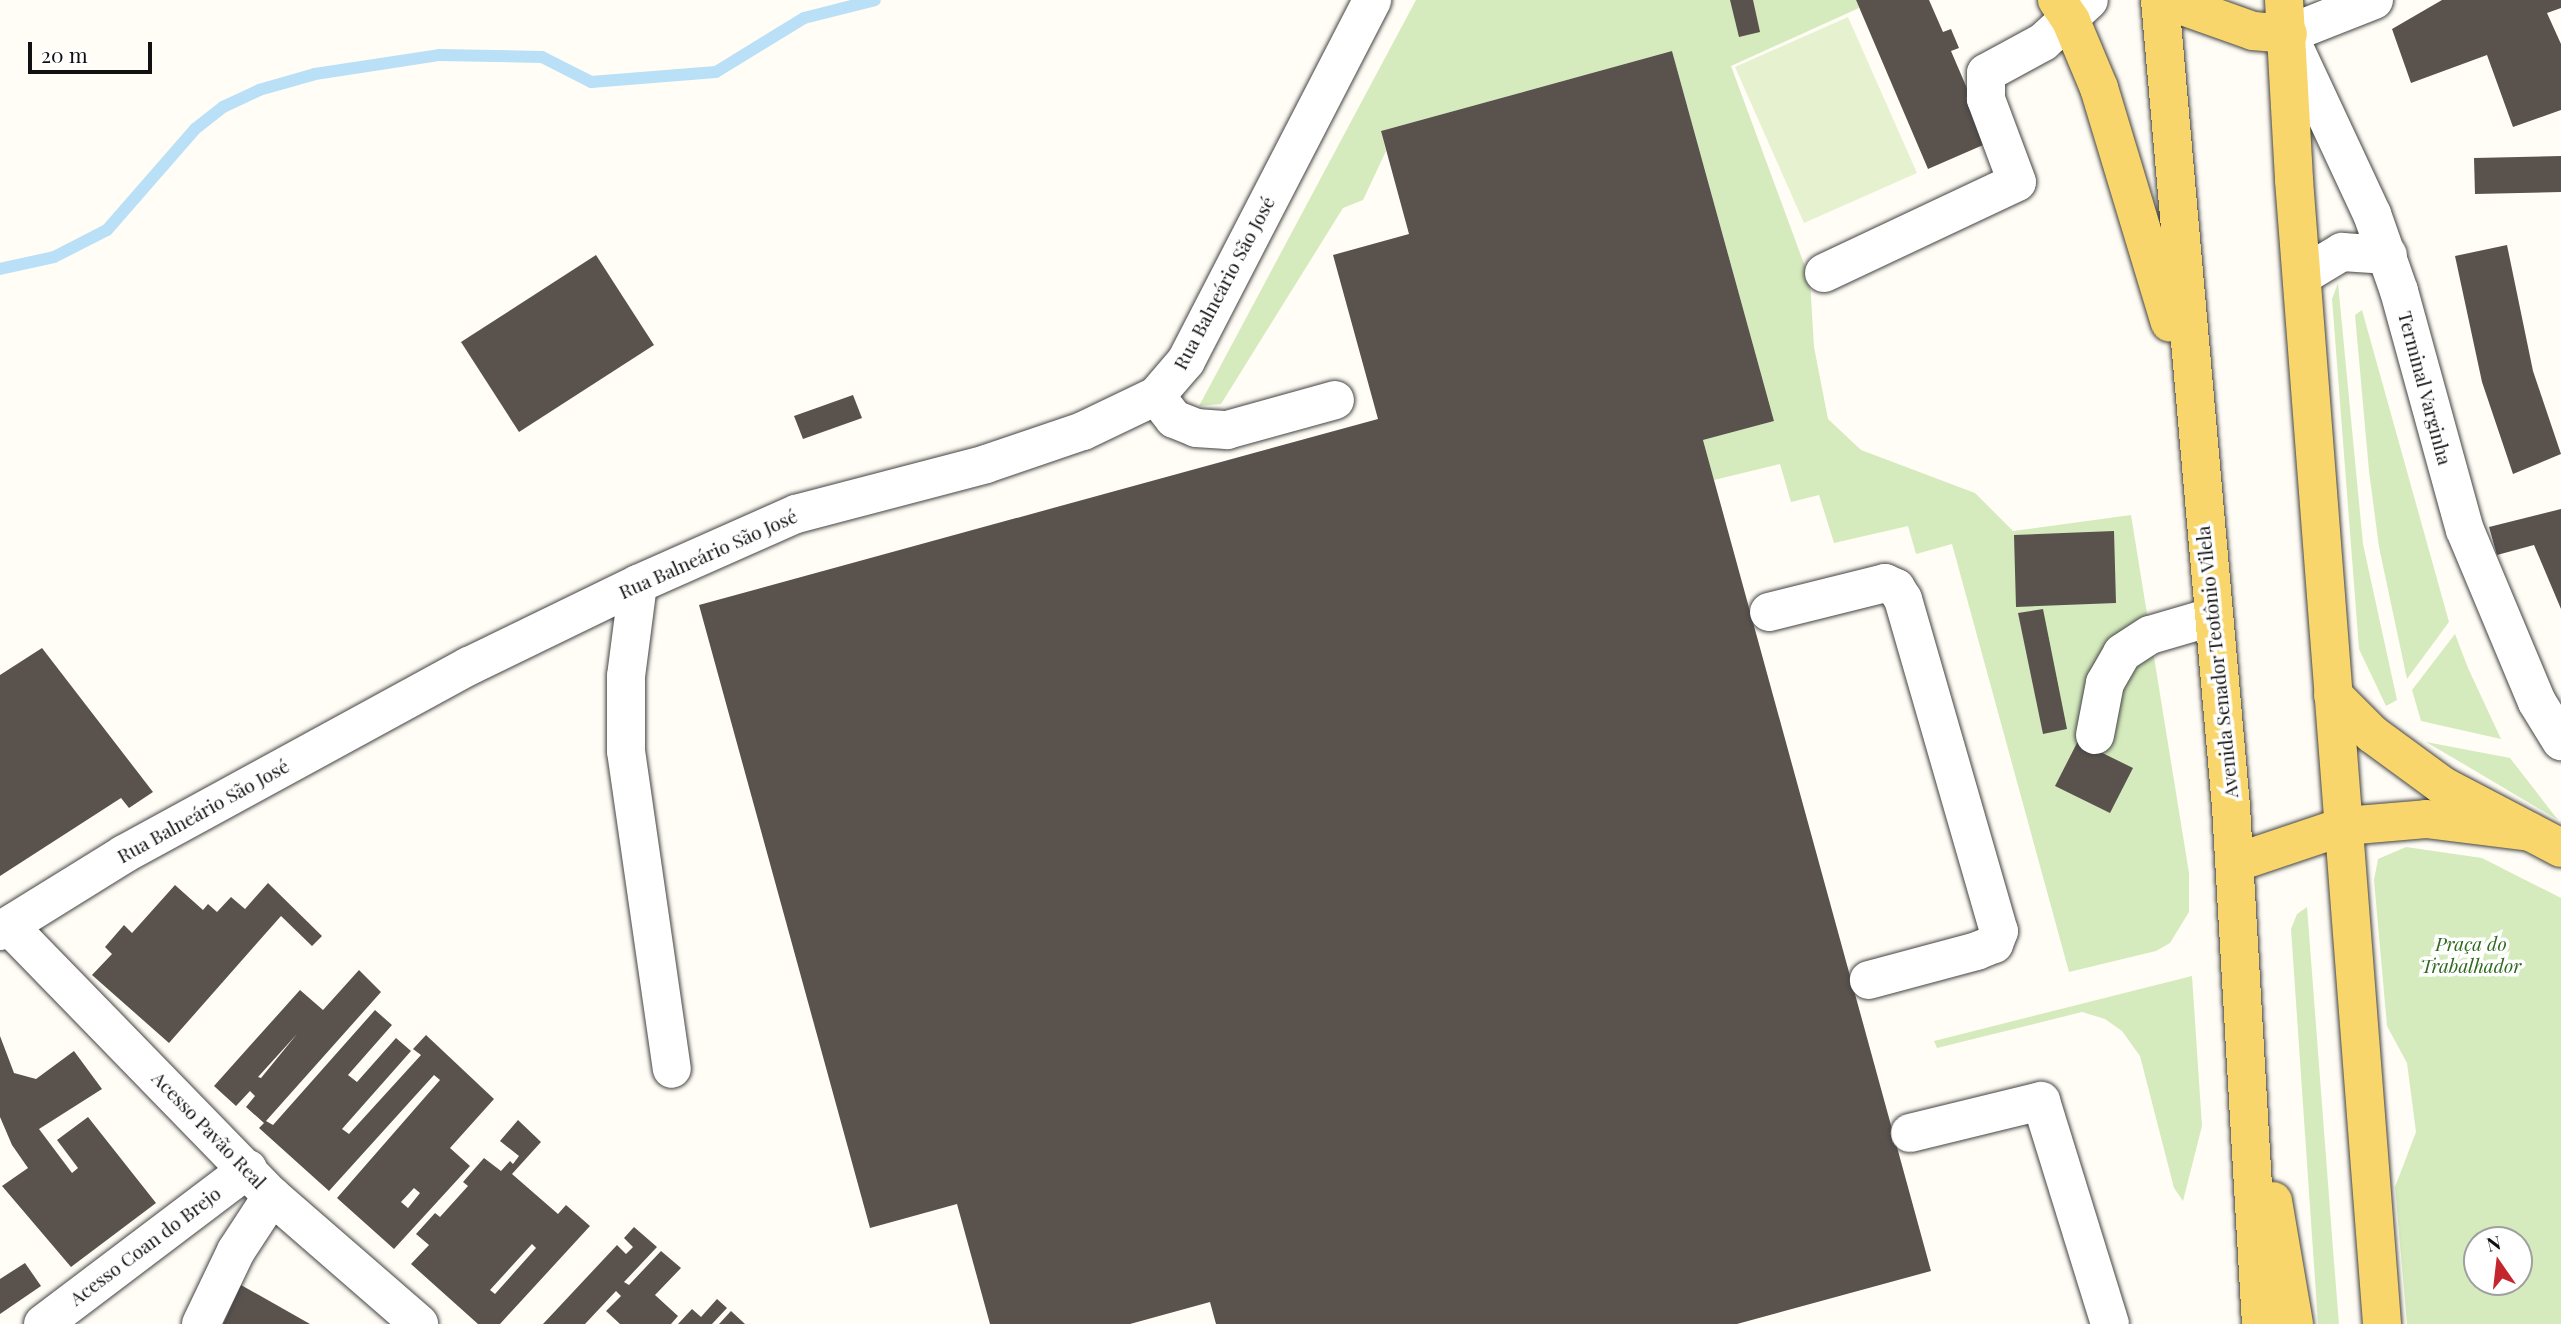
<!DOCTYPE html>
<meta charset="utf-8">
<style>
body{margin:0}
#map{position:relative;width:2561px;height:1324px;overflow:hidden;background:#fffdf5;font-family:"Playfair Display",serif}
div>[style]{position:absolute}
[style*='--x']{left:calc(var(--x)*1px);top:calc(var(--y)*1px);width:calc(var(--w)*1px);rotate:calc(var(--a)*1deg)}
.green>*{inset:0;background:#d5ebbd}
.pitch>*{inset:0;background:#e6f2cf}
.stream>*{height:12px;margin:-6px;padding:0 6px;transform-origin:6px;border-radius:6px;background:#b9e0f7}
.building>*{inset:0;background:#5a524d}
.roads{filter:drop-shadow(0 0 2px #444) drop-shadow(0 0 2px #444)}
.minor>*{height:38px;margin:-19px;padding:0 19px;transform-origin:19px;border-radius:19px;background:#fff}
.major>*{height:38px;margin:-19px;padding:0 19px;transform-origin:19px;border-radius:19px;background:#f9d66b}
span{translate:-50% -50%;white-space:nowrap;text-align:center;line-height:1.15;-webkit-text-stroke:7px #fff;paint-order:stroke}
.street-label{font-size:19px;color:#111}
.park-label{font-size:19px;color:#2f6b1f;font-style:italic}
.north{position:absolute;left:2463px;top:1226px;width:70px;height:70px;box-sizing:border-box;background:#fff;border:2px solid #a0a0a0;border-radius:50%;rotate:346deg;font-size:19px;font-weight:700;line-height:28px;text-align:center;color:#111}
.north::after{content:'';display:block;margin:auto;width:24px;height:32px;background:#c4262e;clip-path:polygon(50% 0,100% 100%,50% 72%,0 100%)}
.scale{position:absolute;left:28px;top:42px;width:124px;height:32px;box-sizing:border-box;border:4px solid #111;border-top:0;padding-left:9px;font-size:21px;line-height:24px;white-space:nowrap;color:#111;-webkit-text-stroke:5px #fff;paint-order:stroke}
</style>
<div id="map">
<div class="green">
<div style="clip-path:polygon(1416px 0,1856px 0,1859px 8px,1731px 66px,1810px 280px,1814px 347px,1828px 419px,1861px 450px,1975px 493px,2013px 531px,2131px 515px,2189px 873px,2189px 912px,2170px 943px,2156px 951px,2069px 972px,1952px 544px,1916px 554px,1908px 526px,1834px 543px,1819px 495px,1791px 502px,1780px 464px,1714px 480px,1703px 440px,1774px 421px,1672px 51px,1381px 131px,1386px 151px,1363px 200px,1343px 208px,1221px 404px,1199px 406px)"></div>
<div style="clip-path:polygon(2338px 283px,2363px 544px,2397px 700px,2386px 706px,2359px 649px,2332px 299px)"></div>
<div style="clip-path:polygon(2362px 310px,2449px 622px,2407px 679px,2379px 547px,2369px 471px,2355px 315px)"></div>
<div style="clip-path:polygon(2455px 634px,2468px 668px,2501px 739px,2421px 721px,2412px 690px)"></div>
<div style="clip-path:polygon(2426px 742px,2510px 758px,2558px 820px,2450px 756px)"></div>
<div style="clip-path:polygon(evenodd,2406px 847px,2482px 858px,2561px 898px,2561px 1324px,2407px 1324px,2395px 1187px,2416px 1132px,2407px 1063px,2387px 1026px,2374px 880px,2378px 859px,2406px 847px,2477px 1240px,2519px 1240px,2519px 1282px,2477px 1282px,2477px 1240px)"></div>
<div style="clip-path:polygon(2307px 907px,2334px 1262px,2339px 1324px,2318px 1324px,2291px 929px,2297px 914px)"></div>
<div style="clip-path:polygon(2192px 976px,2202px 1126px,2183px 1201px,2174px 1188px,2140px 1056px,2122px 1031px,2105px 1019px,2082px 1012px,1937px 1048px,1934px 1041px)"></div>
</div>
<div class="pitch">
<div style="clip-path:polygon(1848px 17px,1917px 173px,1804px 223px,1735px 67px)"></div>
</div>
<div class="stream">
<div style="--x:0;--y:269;--w:55;--a:-12.5"></div>
<div style="--x:54;--y:257;--w:59;--a:-27"></div>
<div style="--x:107;--y:230;--w:134;--a:-48.9"></div>
<div style="--x:195;--y:129;--w:36;--a:-38"></div>
<div style="--x:223;--y:107;--w:40;--a:-25"></div>
<div style="--x:259;--y:90;--w:58;--a:-15.9"></div>
<div style="--x:315;--y:74;--w:125;--a:-8.7"></div>
<div style="--x:439;--y:55;--w:103;--a:1.1"></div>
<div style="--x:542;--y:57;--w:55;--a:27"></div>
<div style="--x:591;--y:82;--w:125;--a:-4.6"></div>
<div style="--x:716;--y:72;--w:103;--a:-31.5"></div>
<div style="--x:804;--y:18;--w:73;--a:-14.2"></div>
</div>
<div class="building">
<div style="clip-path:polygon(1730px 0,1753px 0,1760px 32px,1739px 37px)"></div>
<div style="clip-path:polygon(1856px 0,1929px 0,1943px 32px,1951px 29px,1959px 48px,1951px 51px,1990px 142px,1928px 169px)"></div>
<div style="clip-path:polygon(2442px 0,2561px 0,2561px 8px,2547px 13px,2561px 44px,2561px 110px,2513px 127px,2487px 55px,2411px 83px,2392px 29px)"></div>
<div style="clip-path:polygon(1672px 51px,1774px 421px,1703px 440px,1931px 1271px,1737px 1324px,1216px 1324px,1210px 1302px,1130px 1324px,990px 1324px,957px 1204px,870px 1228px,699px 605px,1378px 419px,1333px 255px,1409px 234px,1381px 131px)"></div>
<div style="clip-path:polygon(2561px 156px,2561px 192px,2475px 194px,2474px 158px)"></div>
<div style="clip-path:polygon(2507px 245px,2533px 371px,2561px 454px,2513px 474px,2482px 382px,2455px 256px)"></div>
<div style="clip-path:polygon(596px 255px,654px 345px,519px 432px,461px 342px)"></div>
<div style="clip-path:polygon(853px 395px,862px 418px,803px 439px,794px 416px)"></div>
<div style="clip-path:polygon(2561px 509px,2561px 609px,2534px 545px,2497px 555px,2489px 527px)"></div>
<div style="clip-path:polygon(2114px 531px,2116px 603px,2016px 607px,2014px 535px)"></div>
<div style="clip-path:polygon(2043px 609px,2067px 729px,2043px 734px,2018px 613px)"></div>
<div style="clip-path:polygon(42px 648px,153px 792px,129px 808px,121px 798px,0 876px,0 675px)"></div>
<div style="clip-path:polygon(2078px 741px,2133px 768px,2110px 813px,2055px 786px)"></div>
<div style="clip-path:polygon(268px 883px,322px 936px,312px 946px,281px 916px,169px 1043px,92px 975px,112px 954px,105px 947px,124px 925px,132px 933px,175px 885px,203px 910px,208px 904px,217px 912px,231px 897px,245px 909px)"></div>
<div style="clip-path:polygon(evenodd,359px 970px,381px 992px,266px 1121px,273px 1125px,375px 1010px,392px 1025px,348px 1075px,357px 1082px,396px 1038px,411px 1051px,342px 1129px,349px 1134px,421px 1055px,413px 1049px,426px 1035px,494px 1099px,450px 1148px,470px 1166px,394px 1249px,337px 1198px,440px 1080px,434px 1075px,329px 1191px,259px 1128px,264px 1123px,246px 1107px,255px 1096px,250px 1091px,236px 1106px,214px 1086px,300px 990px,323px 1010px,359px 970px,297px 1034px,261px 1078px,258px 1077px,297px 1034px,359px 970px,414px 1188px,420px 1193px,408px 1208px,401px 1202px,414px 1188px)"></div>
<div style="clip-path:polygon(0 1036px,14px 1073px,36px 1079px,74px 1051px,102px 1089px,39px 1129px,72px 1173px,78px 1168px,57px 1140px,88px 1117px,156px 1203px,71px 1267px,2px 1186px,28px 1168px,12px 1145px,0 1117px)"></div>
<div style="clip-path:polygon(evenodd,518px 1120px,541px 1142px,512px 1174px,558px 1214px,566px 1205px,590px 1226px,500px 1324px,478px 1324px,411px 1264px,429px 1245px,416px 1234px,435px 1213px,440px 1217px,468px 1186px,463px 1182px,484px 1158px,501px 1171px,510px 1161px,513px 1164px,519px 1156px,500px 1141px,518px 1120px,532px 1244px,536px 1248px,495px 1294px,490px 1290px,532px 1244px)"></div>
<div style="clip-path:polygon(634px 1227px,657px 1247px,624px 1282px,629px 1285px,661px 1251px,681px 1268px,655px 1295px,678px 1316px,671px 1324px,620px 1324px,606px 1311px,621px 1296px,616px 1291px,585px 1324px,543px 1324px,617px 1245px,626px 1254px,633px 1247px,624px 1238px)"></div>
<div style="clip-path:polygon(25px 1263px,41px 1286px,0 1314px,0 1279px)"></div>
<div style="clip-path:polygon(241px 1285px,310px 1324px,223px 1324px)"></div>
<div style="clip-path:polygon(717px 1299px,727px 1308px,712px 1324px,678px 1324px,692px 1309px,701px 1317px)"></div>
<div style="clip-path:polygon(731px 1311px,745px 1324px,719px 1324px)"></div>
</div>
<div class="roads">
<div class="minor">
<div style="--x:2374;--y:0;--w:92;--a:158.4"></div>
<div style="--x:2288;--y:34;--w:199;--a:65"></div>
<div style="--x:2372;--y:214;--w:82;--a:70.7"></div>
<div style="--x:2399;--y:291;--w:248;--a:74.6"></div>
<div style="--x:2465;--y:530;--w:186;--a:67.3"></div>
<div style="--x:2537;--y:702;--w:46;--a:58.4"></div>
<div style="--x:1824;--y:273;--w:213;--a:-25.2"></div>
<div style="--x:2017;--y:182;--w:89;--a:-110.5"></div>
<div style="--x:1986;--y:99;--w:26;--a:-90"></div>
<div style="--x:1986;--y:73;--w:65;--a:-28.5"></div>
<div style="--x:2043;--y:42;--w:62;--a:-42.4"></div>
<div style="--x:2302;--y:276;--w:47;--a:-31"></div>
<div style="--x:2342;--y:252;--w:46;--a:3.7"></div>
<div style="--x:1156;--y:396;--w:29;--a:52"></div>
<div style="--x:1174;--y:419;--w:24;--a:22"></div>
<div style="--x:1196;--y:428;--w:31;--a:4"></div>
<div style="--x:1227;--y:430;--w:112;--a:-15.5"></div>
<div style="--x:638;--y:584;--w:93;--a:97.4"></div>
<div style="--x:626;--y:676;--w:75;--a:90"></div>
<div style="--x:626;--y:751;--w:321;--a:81.8"></div>
<div style="--x:1769;--y:612;--w:120;--a:-14"></div>
<div style="--x:1885;--y:583;--w:12;--a:24"></div>
<div style="--x:1896;--y:588;--w:13;--a:58"></div>
<div style="--x:1903;--y:599;--w:346;--a:73.9"></div>
<div style="--x:1999;--y:931;--w:14;--a:111"></div>
<div style="--x:1994;--y:944;--w:18;--a:158"></div>
<div style="--x:1977;--y:951;--w:112;--a:165"></div>
<div style="--x:2095;--y:735;--w:53;--a:-79.1"></div>
<div style="--x:2105;--y:683;--w:34;--a:-60"></div>
<div style="--x:2122;--y:653;--w:33;--a:-33"></div>
<div style="--x:2150;--y:635;--w:65;--a:-16.2"></div>
<div style="--x:9;--y:926;--w:377;--a:45.8"></div>
<div style="--x:272;--y:1196;--w:195;--a:41"></div>
<div style="--x:0;--y:931;--w:146;--a:-31.8"></div>
<div style="--x:124;--y:854;--w:393;--a:-28.6"></div>
<div style="--x:469;--y:666;--w:188;--a:-25.9"></div>
<div style="--x:638;--y:584;--w:173;--a:-23.9"></div>
<div style="--x:796;--y:514;--w:196;--a:-14.7"></div>
<div style="--x:986;--y:464;--w:102;--a:-18.8"></div>
<div style="--x:1083;--y:431;--w:81;--a:-25.6"></div>
<div style="--x:1156;--y:396;--w:46;--a:-49.4"></div>
<div style="--x:1186;--y:361;--w:406;--a:-62.7"></div>
<div style="--x:1910;--y:1133;--w:135;--a:-13.7"></div>
<div style="--x:2041;--y:1101;--w:233;--a:72.8"></div>
<div style="--x:43;--y:1324;--w:257;--a:-37.1"></div>
<div style="--x:201;--y:1324;--w:81;--a:-64.4"></div>
<div style="--x:236;--y:1251;--w:66;--a:-56.8"></div>
</div>
<div class="major">
<div style="--x:2057;--y:0;--w:25;--a:56"></div>
<div style="--x:2071;--y:21;--w:73;--a:67.3"></div>
<div style="--x:2099;--y:88;--w:245;--a:73.2"></div>
<div style="--x:2160;--y:0;--w:810;--a:84.97"></div>
<div style="--x:2231;--y:807;--w:518;--a:86.68"></div>
<div style="--x:2166;--y:0;--w:92;--a:19.6"></div>
<div style="--x:2253;--y:31;--w:35;--a:5"></div>
<div style="--x:2284;--y:0;--w:180;--a:86.8"></div>
<div style="--x:2294;--y:180;--w:1147;--a:85.6"></div>
<div style="--x:2333;--y:695;--w:55;--a:45"></div>
<div style="--x:2372;--y:734;--w:88;--a:36.2"></div>
<div style="--x:2443;--y:786;--w:133;--a:27.7"></div>
<div style="--x:2235;--y:863;--w:116;--a:-18.6"></div>
<div style="--x:2345;--y:826;--w:81;--a:-4.9"></div>
<div style="--x:2426;--y:819;--w:105;--a:7.1"></div>
<div style="--x:2273;--y:1201;--w:125;--a:80.3"></div>
</div>
</div>
<div class="street-label">
<span style="left:1224px;top:283px;rotate:-62deg">Rua Balneário São José</span>
<span style="left:2425px;top:388px;rotate:75deg">Terminal Varginha</span>
<span style="left:708px;top:554px;rotate:-24deg">Rua Balneário São José</span>
<span style="left:2217px;top:662px;rotate:-96deg">Avenida Senador Teotônio Vilela</span>
<span style="left:203px;top:811px;rotate:-29deg">Rua Balneário São José</span>
<span style="left:209px;top:1130px;rotate:46deg">Acesso Pavão Real</span>
<span style="left:145px;top:1246px;rotate:-37deg">Acesso Coan do Brejo</span>
</div>
<div class="park-label">
<span style="left:2471px;top:955px">Praça do<br>Trabalhador</span>
</div>
<div class="north">N</div>
<div class="scale">20 m</div>
</div>
